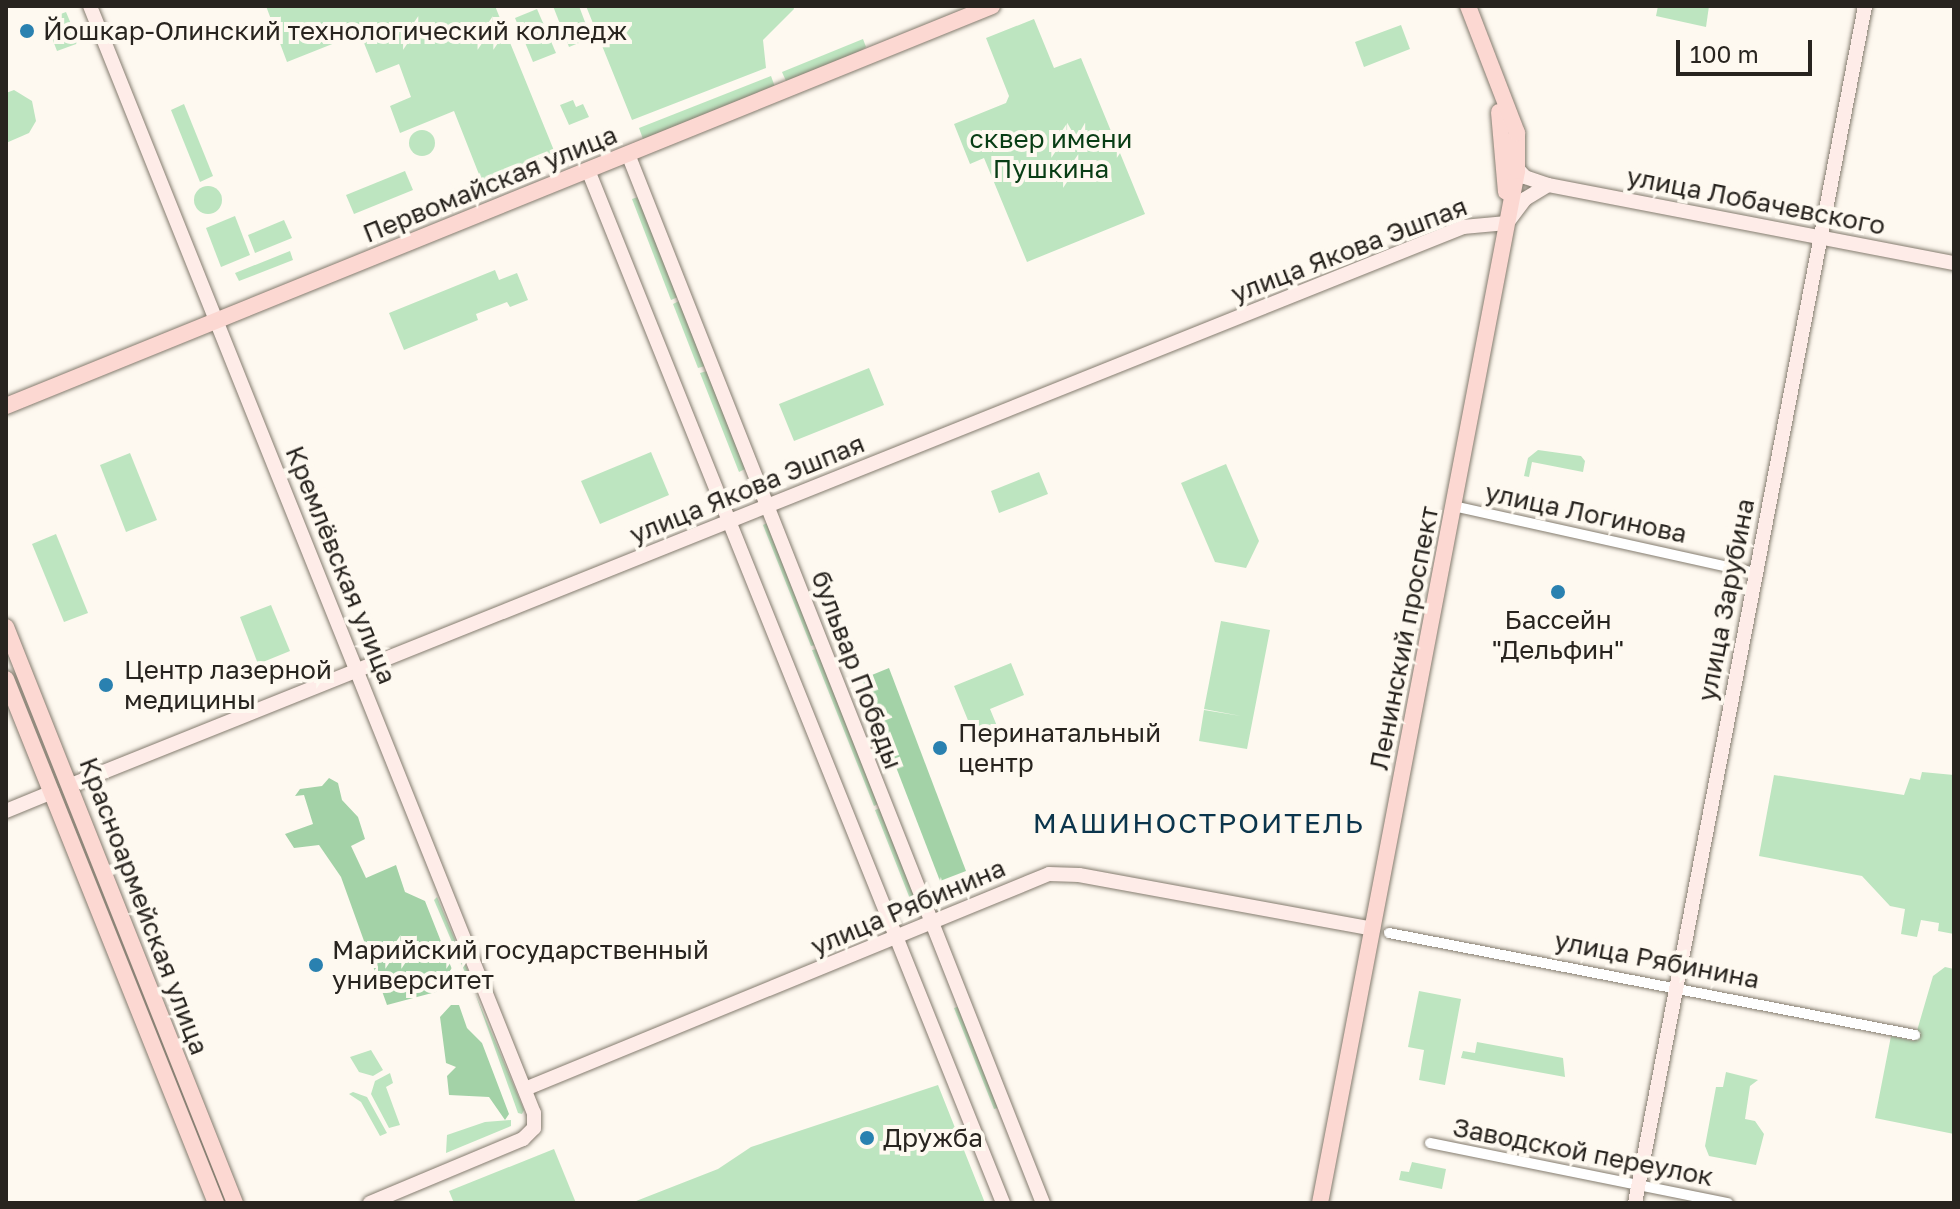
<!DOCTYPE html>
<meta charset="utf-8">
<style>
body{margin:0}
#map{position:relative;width:1960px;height:1209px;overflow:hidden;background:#fef9f0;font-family:"Golos Text",sans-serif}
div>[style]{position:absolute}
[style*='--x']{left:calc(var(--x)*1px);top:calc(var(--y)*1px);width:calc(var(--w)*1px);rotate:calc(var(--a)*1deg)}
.green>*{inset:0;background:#bde5c0}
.round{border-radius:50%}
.forest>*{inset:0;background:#a3d2a7}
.roads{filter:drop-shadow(0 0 2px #847c6f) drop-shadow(0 0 2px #847c6f)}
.street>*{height:10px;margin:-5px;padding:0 5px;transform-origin:5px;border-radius:5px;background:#fff}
.secondary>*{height:14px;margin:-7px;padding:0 7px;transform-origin:7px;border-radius:7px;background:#feece8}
.primary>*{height:16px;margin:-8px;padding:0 8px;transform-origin:8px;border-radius:8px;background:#fcd8d2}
.dots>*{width:22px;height:22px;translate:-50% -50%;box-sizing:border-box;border:4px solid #fef9f0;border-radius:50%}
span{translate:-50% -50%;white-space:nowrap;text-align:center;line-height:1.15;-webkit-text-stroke:8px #fef9f0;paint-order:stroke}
.poi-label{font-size:26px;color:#28241f}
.left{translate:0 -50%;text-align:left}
.park-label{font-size:26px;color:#083d15}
.street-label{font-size:26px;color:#28241f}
.neighbourhood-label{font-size:28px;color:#0b354c;letter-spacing:2px}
.frame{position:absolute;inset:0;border:8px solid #28241f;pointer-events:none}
.scale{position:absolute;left:1676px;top:40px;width:136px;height:36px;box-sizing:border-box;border:4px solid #28241f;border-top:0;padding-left:10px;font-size:24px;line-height:28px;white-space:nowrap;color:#28241f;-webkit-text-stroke:6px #fef9f0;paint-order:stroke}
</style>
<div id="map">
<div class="green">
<div style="clip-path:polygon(266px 6px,495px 6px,555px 153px,482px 182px,454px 111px,400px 133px,390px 106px,411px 97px,399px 64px,376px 73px,360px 33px,287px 62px)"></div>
<div style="clip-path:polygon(553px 6px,579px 6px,591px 38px,569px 47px)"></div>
<div style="clip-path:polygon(586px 6px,793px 6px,794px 9px,763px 40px,766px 68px,632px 120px)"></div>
<div style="clip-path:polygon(1658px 6px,1709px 6px,1706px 27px,1656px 16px)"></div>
<div style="clip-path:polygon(537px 9px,556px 53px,533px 62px,515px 18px)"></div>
<div style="clip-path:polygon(66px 12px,79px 43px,57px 51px,50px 33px,63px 28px,58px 15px)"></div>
<div style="clip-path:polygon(1034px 19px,1054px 68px,1081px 58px,1145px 214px,1027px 262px,984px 158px,970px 164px,954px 124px,1006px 103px,1009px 96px,986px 38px)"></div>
<div style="clip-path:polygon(1401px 25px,1410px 49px,1364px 67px,1355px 42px)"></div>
<div style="clip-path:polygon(863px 39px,866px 47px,852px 57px,786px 81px,782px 72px)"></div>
<div style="clip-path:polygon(771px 76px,775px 87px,643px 139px,639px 128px)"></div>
<div style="clip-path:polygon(14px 90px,32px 101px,36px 121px,29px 133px,6px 143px,6px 93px)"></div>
<div style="clip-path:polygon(573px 100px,576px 107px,583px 104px,589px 117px,569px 125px,560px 105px)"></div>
<div style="clip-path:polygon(184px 104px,213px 176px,200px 182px,171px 110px)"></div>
<div class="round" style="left:409px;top:130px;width:26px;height:26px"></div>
<div style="clip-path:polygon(405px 171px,413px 190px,354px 214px,346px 195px)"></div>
<div class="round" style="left:194px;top:186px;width:28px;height:28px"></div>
<div style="clip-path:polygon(638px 197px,678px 297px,671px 300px,632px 199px)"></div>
<div style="clip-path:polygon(235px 216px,250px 255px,221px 267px,206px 228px)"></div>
<div style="clip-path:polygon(284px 220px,292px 238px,255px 253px,248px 235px)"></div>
<div style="clip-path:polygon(290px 251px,293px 260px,239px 281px,235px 273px)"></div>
<div style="clip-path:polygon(495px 270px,499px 280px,517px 273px,528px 300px,510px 307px,507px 302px,476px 314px,478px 320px,404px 350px,389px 313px)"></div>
<div style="clip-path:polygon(679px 301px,705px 366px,698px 368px,673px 304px)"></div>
<div style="clip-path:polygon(869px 368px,884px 405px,794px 441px,779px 404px)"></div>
<div style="clip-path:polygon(707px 371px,745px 469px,739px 472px,700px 373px)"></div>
<div style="clip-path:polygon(1538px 450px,1581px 456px,1585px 461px,1583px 472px,1532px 462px,1529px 477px,1524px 476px,1528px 458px)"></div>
<div style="clip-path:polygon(651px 452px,669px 495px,600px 524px,581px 481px)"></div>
<div style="clip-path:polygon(130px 453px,157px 520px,126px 532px,100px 465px)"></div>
<div style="clip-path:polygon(1226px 464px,1259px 541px,1246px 568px,1215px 562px,1181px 483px)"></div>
<div style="clip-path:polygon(1039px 472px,1048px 494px,999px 513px,991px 491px)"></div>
<div style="clip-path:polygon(767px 523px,815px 645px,811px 646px,763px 525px)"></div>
<div style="clip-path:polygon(56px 534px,88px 613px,64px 622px,32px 544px)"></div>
<div style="clip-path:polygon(271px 605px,290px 651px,258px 664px,240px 617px)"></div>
<div style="clip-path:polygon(1221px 621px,1270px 630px,1247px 749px,1199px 741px,1204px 710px,1241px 716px,1204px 709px)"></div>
<div style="clip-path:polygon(817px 649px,878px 804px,874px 806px,812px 650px)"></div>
<div style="clip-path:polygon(1011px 663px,1024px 695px,990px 709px,999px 731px,976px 740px,954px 686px)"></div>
<div style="clip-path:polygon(1922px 772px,1954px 775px,1954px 934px,1938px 931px,1939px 923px,1921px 920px,1917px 937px,1901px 934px,1905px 909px,1890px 906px,1862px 876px,1759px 856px,1774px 775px,1904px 795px,1910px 778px,1920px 780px)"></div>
<div style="clip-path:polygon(880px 808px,919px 907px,914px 909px,875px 810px)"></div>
<div style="clip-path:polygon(437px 897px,469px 973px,467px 977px,434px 900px)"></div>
<div style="clip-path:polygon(1945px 967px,1954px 969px,1954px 1134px,1875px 1118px,1891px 1036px,1914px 1041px,1933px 976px)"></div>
<div style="clip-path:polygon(1419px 991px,1461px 999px,1445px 1085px,1419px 1080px,1424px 1050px,1408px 1047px)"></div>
<div style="clip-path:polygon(475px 993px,524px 1110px,522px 1114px,518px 1113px)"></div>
<div style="clip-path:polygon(960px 1006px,1001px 1107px,994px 1109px,954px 1008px)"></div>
<div style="clip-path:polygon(1477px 1042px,1563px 1058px,1565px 1077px,1461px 1058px,1463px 1051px,1475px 1053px)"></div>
<div style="clip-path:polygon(371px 1050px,383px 1070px,373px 1076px,359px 1072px,350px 1057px)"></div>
<div style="clip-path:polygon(1726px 1072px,1758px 1080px,1750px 1086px,1745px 1119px,1755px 1121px,1764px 1134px,1756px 1165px,1709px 1156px,1705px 1146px,1716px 1087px,1723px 1087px)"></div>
<div style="clip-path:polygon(390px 1073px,393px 1083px,386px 1087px,400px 1125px,389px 1128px,371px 1094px,375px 1081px)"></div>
<div style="clip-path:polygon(938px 1085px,985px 1203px,631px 1203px,718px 1169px,751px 1147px)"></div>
<div style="clip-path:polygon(353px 1092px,367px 1097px,387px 1133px,380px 1136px,361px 1102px,349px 1094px)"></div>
<div style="clip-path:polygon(511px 1120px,511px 1126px,446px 1153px,447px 1135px,485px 1122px)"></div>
<div style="clip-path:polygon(554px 1149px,576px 1203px,454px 1203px,449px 1191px)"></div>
<div style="clip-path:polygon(1412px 1162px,1446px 1169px,1442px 1189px,1399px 1180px,1401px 1171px,1409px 1172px)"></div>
</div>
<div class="forest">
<div style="clip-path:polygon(889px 668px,966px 871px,940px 881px,862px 679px)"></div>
<div style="clip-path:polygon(329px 778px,338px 783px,342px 800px,358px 817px,365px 839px,351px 846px,366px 878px,396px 865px,405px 892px,425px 901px,455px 977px,447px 989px,387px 1005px,341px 877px,319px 845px,294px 848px,285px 834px,313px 824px,304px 795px,295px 796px,300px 789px,322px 786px)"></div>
<div style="clip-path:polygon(451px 1005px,459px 1005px,467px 1028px,482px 1043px,509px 1114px,505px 1120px,489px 1097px,449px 1095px,447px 1076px,456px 1067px,446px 1063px,440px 1017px)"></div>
</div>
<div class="roads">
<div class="street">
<div style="--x:1453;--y:506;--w:310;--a:12.5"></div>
<div style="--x:1389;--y:933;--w:536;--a:10.97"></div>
<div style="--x:1430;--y:1143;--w:304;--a:11.4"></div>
</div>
<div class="secondary">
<div style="--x:90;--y:6;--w:1193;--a:68.15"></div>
<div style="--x:534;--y:1113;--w:15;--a:90"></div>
<div style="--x:534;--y:1128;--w:16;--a:135"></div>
<div style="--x:523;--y:1139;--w:166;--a:157.3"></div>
<div style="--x:628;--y:154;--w:1128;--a:68.42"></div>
<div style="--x:1513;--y:164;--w:18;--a:47"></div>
<div style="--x:1525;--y:177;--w:24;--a:19"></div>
<div style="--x:1548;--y:185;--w:413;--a:10.9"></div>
<div style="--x:588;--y:170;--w:1113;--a:68.11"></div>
<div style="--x:71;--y:785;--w:1500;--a:-21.84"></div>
<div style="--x:1463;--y:227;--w:44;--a:-5.2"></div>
<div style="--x:1507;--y:223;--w:30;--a:-53"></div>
<div style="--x:1525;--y:199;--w:27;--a:-31"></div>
<div style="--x:6;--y:811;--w:50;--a:-22.4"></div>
<div style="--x:525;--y:1089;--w:566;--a:-22.31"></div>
<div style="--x:1049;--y:874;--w:30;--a:2"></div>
<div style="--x:1079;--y:875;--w:299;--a:10.4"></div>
<div style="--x:1635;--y:1203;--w:1219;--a:-79.12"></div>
</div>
<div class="primary">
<div style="--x:1499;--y:112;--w:80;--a:85"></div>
<div style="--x:6;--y:406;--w:1064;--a:-22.08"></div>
<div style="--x:6;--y:627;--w:620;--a:68.32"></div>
<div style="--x:6;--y:679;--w:565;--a:68.16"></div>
<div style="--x:1320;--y:1203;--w:1051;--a:-79.19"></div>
<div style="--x:1517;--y:171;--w:38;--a:-90"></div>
<div style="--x:1517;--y:133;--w:136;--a:-111.1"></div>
</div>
</div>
<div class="dots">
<div style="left:27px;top:31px;background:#2a81b0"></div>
<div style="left:1558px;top:592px;background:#2a81b0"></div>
<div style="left:106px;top:685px;background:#2a81b0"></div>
<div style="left:940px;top:748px;background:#2a81b0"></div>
<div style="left:316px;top:965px;background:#2a81b0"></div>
<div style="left:867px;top:1138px;background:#2a81b0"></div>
</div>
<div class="poi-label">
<span class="left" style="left:43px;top:31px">Йошкар-Олинский технологический колледж</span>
<span style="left:1558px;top:635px">Бассейн<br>"Дельфин"</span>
<span class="left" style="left:124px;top:685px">Центр лазерной<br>медицины</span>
<span class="left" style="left:958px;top:748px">Перинатальный<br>центр</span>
<span class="left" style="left:332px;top:965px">Марийский государственный<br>университет</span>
<span class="left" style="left:883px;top:1138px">Дружба</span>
</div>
<div class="park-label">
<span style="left:1051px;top:154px">сквер имени<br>Пушкина</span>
</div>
<div class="street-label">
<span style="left:490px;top:184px;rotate:-22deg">Первомайская улица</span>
<span style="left:1756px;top:201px;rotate:11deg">улица Лобачевского</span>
<span style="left:1349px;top:250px;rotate:-21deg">улица Якова Эшпая</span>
<span style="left:747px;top:489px;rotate:-22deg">улица Якова Эшпая</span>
<span style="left:1586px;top:513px;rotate:12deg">улица Логинова</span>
<span style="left:341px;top:565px;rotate:68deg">Кремлёвская улица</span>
<span style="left:1726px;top:600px;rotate:-79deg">улица Зарубина</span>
<span style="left:1404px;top:638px;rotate:-79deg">Ленинский проспект</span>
<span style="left:857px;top:670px;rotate:69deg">бульвар Победы</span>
<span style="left:144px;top:906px;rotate:69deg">Красноармейская улица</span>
<span style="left:908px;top:907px;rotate:-23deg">улица Рябинина</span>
<span style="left:1657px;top:960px;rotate:11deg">улица Рябинина</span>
<span style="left:1583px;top:1152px;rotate:11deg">Заводской переулок</span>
</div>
<div class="neighbourhood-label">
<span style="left:1199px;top:823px">МАШИНОСТРОИТЕЛЬ</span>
</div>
<div class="frame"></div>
<div class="scale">100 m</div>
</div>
